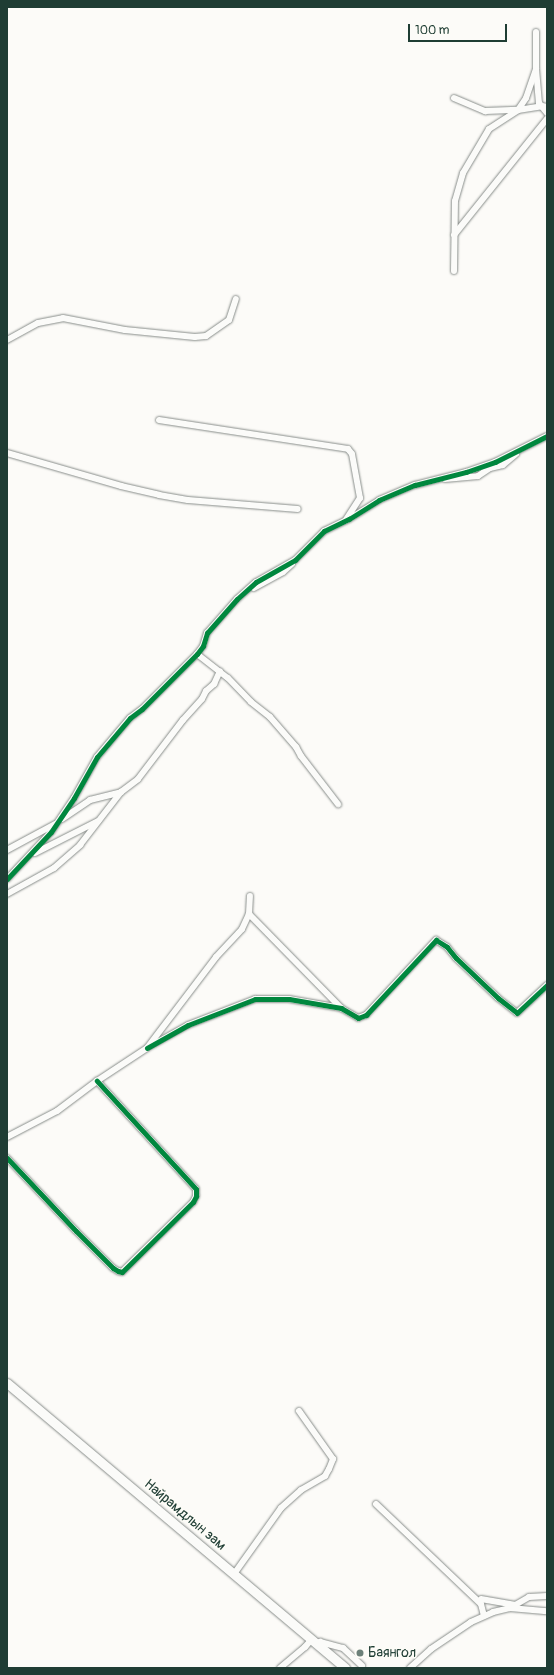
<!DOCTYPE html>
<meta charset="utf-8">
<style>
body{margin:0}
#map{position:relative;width:554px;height:1675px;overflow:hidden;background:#fcfbf8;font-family:Pangolin,sans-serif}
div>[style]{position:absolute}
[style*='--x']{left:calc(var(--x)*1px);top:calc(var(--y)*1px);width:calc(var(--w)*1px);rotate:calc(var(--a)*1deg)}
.roads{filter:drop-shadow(0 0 1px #888d8a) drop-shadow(0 0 1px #888d8a)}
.minor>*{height:6px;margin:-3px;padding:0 3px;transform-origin:3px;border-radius:3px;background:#fbfbf9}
.secondary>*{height:9px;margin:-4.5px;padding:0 4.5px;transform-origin:4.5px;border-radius:4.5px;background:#fbfbf9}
.cycleway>*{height:5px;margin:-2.5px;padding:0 2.5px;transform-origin:2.5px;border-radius:2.5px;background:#00873e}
.dots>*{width:11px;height:11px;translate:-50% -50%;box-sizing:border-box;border:2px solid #fdfcf7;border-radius:50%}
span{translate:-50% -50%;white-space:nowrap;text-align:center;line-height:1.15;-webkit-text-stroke:3px #fdfcf7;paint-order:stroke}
.street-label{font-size:14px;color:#1f3d34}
.poi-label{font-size:14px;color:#1f3d34}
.left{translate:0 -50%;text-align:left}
.frame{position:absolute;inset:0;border:8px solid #1f3d34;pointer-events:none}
.scale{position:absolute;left:408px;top:24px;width:99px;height:18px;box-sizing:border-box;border:2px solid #1f3d34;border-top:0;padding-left:5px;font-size:12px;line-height:14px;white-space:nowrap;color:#1f3d34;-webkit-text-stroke:3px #fdfcf7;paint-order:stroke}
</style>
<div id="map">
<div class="roads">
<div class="minor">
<div style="--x:536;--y:32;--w:37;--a:90"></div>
<div style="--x:536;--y:69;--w:34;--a:85"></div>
<div style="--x:539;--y:103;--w:13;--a:51"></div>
<div style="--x:454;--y:98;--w:34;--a:23"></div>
<div style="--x:485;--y:111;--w:33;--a:-2"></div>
<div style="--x:518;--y:110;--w:24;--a:-9"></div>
<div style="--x:542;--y:106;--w:5;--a:11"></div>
<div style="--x:454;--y:235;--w:149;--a:-51.3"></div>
<div style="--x:454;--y:271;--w:70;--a:-89.2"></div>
<div style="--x:455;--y:201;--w:29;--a:-74"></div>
<div style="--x:463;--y:173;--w:51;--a:-59.4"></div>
<div style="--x:489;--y:129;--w:35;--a:-33"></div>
<div style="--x:518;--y:110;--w:14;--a:-56"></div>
<div style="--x:526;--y:98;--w:31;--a:-71"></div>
<div style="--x:7;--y:340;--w:35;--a:-29"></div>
<div style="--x:38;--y:323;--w:25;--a:-11"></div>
<div style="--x:63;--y:318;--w:63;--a:11"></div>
<div style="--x:125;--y:330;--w:70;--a:5.7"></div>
<div style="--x:195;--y:337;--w:11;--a:-5"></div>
<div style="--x:206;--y:336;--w:28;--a:-35"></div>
<div style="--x:229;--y:320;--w:22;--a:-72"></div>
<div style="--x:159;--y:420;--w:191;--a:8.7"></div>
<div style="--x:348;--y:449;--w:6;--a:51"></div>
<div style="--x:352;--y:454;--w:45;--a:79.7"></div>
<div style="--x:360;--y:498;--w:27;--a:123"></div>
<div style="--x:7;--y:453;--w:119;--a:16.1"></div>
<div style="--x:121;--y:486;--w:39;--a:13"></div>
<div style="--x:159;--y:495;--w:29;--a:10"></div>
<div style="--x:188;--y:500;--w:110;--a:4.7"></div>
<div style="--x:445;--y:479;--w:33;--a:-5"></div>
<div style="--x:478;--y:476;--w:14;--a:-34"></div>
<div style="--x:490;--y:468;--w:13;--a:-13"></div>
<div style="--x:503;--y:465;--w:17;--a:-40"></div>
<div style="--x:254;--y:588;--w:33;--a:-29"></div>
<div style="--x:283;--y:572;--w:12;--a:-42"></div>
<div style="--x:197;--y:654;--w:39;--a:38"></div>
<div style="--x:228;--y:678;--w:33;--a:46"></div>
<div style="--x:251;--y:702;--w:24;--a:38"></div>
<div style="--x:270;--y:717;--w:40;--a:49"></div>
<div style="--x:296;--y:747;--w:10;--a:61"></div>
<div style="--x:301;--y:756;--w:61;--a:52.4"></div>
<div style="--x:62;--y:819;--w:34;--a:-34"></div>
<div style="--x:90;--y:800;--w:32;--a:-14"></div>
<div style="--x:121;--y:792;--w:21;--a:-37"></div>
<div style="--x:138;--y:779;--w:74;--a:-52.7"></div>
<div style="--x:183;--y:720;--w:28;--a:-48"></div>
<div style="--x:202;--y:699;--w:9;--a:-63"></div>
<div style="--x:206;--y:691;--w:11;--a:-41"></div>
<div style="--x:214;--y:684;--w:14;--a:-65"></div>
<div style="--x:7;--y:850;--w:55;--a:-28.4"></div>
<div style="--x:35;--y:853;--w:71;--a:-26.9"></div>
<div style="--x:7;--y:879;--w:64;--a:-46.9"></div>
<div style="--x:51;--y:832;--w:41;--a:-55.9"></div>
<div style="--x:74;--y:798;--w:47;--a:-60.7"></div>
<div style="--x:97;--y:757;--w:51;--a:-49.8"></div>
<div style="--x:130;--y:718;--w:15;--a:-37"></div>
<div style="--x:142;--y:709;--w:78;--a:-45"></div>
<div style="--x:197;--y:654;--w:10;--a:-53"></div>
<div style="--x:203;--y:646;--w:14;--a:-73"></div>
<div style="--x:207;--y:633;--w:45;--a:-48.6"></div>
<div style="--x:237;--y:599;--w:25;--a:-42"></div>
<div style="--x:256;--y:582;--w:45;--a:-29.4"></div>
<div style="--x:295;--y:560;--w:41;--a:-45"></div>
<div style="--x:324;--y:531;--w:28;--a:-26"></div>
<div style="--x:349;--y:519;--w:36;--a:-32"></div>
<div style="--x:379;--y:500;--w:39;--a:-23"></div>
<div style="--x:415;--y:485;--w:53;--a:-14.3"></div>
<div style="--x:466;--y:472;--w:31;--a:-19"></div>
<div style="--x:495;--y:462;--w:58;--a:-26.6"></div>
<div style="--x:7;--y:894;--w:54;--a:-29"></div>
<div style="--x:54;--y:868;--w:35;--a:-41"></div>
<div style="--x:80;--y:845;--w:67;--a:-52.3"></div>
<div style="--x:249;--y:914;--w:132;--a:45.6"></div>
<div style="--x:147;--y:1048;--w:47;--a:-29.3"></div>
<div style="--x:188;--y:1025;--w:72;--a:-21.2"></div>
<div style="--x:255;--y:999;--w:34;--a:0"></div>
<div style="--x:289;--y:999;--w:53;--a:9.8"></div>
<div style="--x:341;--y:1008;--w:20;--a:30"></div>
<div style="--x:358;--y:1018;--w:9;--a:-21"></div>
<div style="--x:366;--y:1015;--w:103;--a:-47"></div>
<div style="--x:436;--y:940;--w:13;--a:32"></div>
<div style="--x:447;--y:947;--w:14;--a:51"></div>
<div style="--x:456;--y:958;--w:58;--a:43.6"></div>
<div style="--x:498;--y:998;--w:24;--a:38"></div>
<div style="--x:517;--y:1013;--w:41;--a:-43"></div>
<div style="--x:7;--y:1137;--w:56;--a:-27.5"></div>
<div style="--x:57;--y:1111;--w:50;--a:-36.9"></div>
<div style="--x:97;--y:1081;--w:60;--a:-33.4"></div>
<div style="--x:147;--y:1048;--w:114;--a:-52.8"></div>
<div style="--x:216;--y:957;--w:38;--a:-47"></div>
<div style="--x:242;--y:929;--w:17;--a:-65"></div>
<div style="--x:249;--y:914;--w:18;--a:-87"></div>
<div style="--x:7;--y:1158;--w:100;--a:46.6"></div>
<div style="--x:76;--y:1231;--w:52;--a:45"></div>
<div style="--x:113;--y:1268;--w:6;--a:31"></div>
<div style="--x:118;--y:1271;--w:4;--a:14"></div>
<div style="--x:122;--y:1272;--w:100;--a:-44.6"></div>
<div style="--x:193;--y:1202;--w:7;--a:-63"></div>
<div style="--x:196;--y:1196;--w:7;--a:-90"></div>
<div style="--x:196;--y:1189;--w:147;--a:-132.5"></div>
<div style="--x:376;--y:1504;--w:145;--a:43.6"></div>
<div style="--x:481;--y:1604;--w:12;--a:76"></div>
<div style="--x:234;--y:1574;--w:81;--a:-54.5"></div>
<div style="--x:281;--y:1508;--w:27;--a:-42"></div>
<div style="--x:301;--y:1490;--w:28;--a:-30"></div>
<div style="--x:325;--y:1476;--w:8;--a:-60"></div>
<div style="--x:329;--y:1469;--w:11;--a:-68"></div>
<div style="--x:333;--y:1459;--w:59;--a:-125.3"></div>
<div style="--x:481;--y:1599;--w:35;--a:10"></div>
<div style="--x:510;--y:1608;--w:22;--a:-30"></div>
<div style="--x:529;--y:1597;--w:18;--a:-3"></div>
<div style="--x:317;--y:1644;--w:4;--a:-34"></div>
<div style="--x:320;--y:1642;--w:24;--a:15"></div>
<div style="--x:343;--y:1648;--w:26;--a:43"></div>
<div style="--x:280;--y:1668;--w:33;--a:-40"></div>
<div style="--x:305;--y:1647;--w:9;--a:-49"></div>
<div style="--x:410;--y:1668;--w:28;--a:-42"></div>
<div style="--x:431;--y:1649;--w:48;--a:-34"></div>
<div style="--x:471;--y:1622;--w:24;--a:-24"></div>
<div style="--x:493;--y:1612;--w:17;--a:-13"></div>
<div style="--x:510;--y:1608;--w:37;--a:5"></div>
</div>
<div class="secondary">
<div style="--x:7;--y:1383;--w:442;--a:40.1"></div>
</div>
</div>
<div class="cycleway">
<div style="--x:7;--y:879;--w:64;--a:-46.9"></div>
<div style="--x:51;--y:832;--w:41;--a:-55.9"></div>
<div style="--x:74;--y:798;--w:47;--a:-60.7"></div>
<div style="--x:97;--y:757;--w:51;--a:-49.8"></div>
<div style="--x:130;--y:718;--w:15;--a:-37"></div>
<div style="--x:142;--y:709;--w:78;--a:-45"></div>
<div style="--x:197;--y:654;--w:10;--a:-53"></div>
<div style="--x:203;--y:646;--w:14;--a:-73"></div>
<div style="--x:207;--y:633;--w:45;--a:-48.6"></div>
<div style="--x:237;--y:599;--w:25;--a:-42"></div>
<div style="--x:256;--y:582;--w:45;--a:-29.4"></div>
<div style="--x:295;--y:560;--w:41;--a:-45"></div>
<div style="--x:324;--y:531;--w:28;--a:-26"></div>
<div style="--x:349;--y:519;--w:36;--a:-32"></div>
<div style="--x:379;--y:500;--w:39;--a:-23"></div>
<div style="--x:415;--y:485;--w:53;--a:-14.3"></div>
<div style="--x:466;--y:472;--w:31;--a:-19"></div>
<div style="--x:495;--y:462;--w:58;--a:-26.6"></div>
<div style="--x:147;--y:1048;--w:47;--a:-29.3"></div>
<div style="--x:188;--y:1025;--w:72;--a:-21.2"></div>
<div style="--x:255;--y:999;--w:34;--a:0"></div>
<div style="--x:289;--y:999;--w:53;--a:9.8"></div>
<div style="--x:341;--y:1008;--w:20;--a:30"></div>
<div style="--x:358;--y:1018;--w:9;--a:-21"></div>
<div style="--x:366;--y:1015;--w:103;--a:-47"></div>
<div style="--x:436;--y:940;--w:13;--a:32"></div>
<div style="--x:447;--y:947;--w:14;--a:51"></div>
<div style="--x:456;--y:958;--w:58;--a:43.6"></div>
<div style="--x:498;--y:998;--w:24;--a:38"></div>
<div style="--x:517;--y:1013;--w:41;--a:-43"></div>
<div style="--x:7;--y:1158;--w:100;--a:46.6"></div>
<div style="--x:76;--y:1231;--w:52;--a:45"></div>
<div style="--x:113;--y:1268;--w:6;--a:31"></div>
<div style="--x:118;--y:1271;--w:4;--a:14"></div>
<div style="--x:122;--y:1272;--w:100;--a:-44.6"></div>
<div style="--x:193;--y:1202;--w:7;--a:-63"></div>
<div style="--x:196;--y:1196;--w:7;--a:-90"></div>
<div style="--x:196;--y:1189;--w:147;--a:-132.5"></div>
</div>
<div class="dots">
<div style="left:360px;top:1653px;background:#6c8079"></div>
</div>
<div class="street-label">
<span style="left:185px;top:1515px;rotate:40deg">Найрамдлын зам</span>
</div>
<div class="poi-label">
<span class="left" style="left:368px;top:1653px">Баянгол</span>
</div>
<div class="frame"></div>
<div class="scale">100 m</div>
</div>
